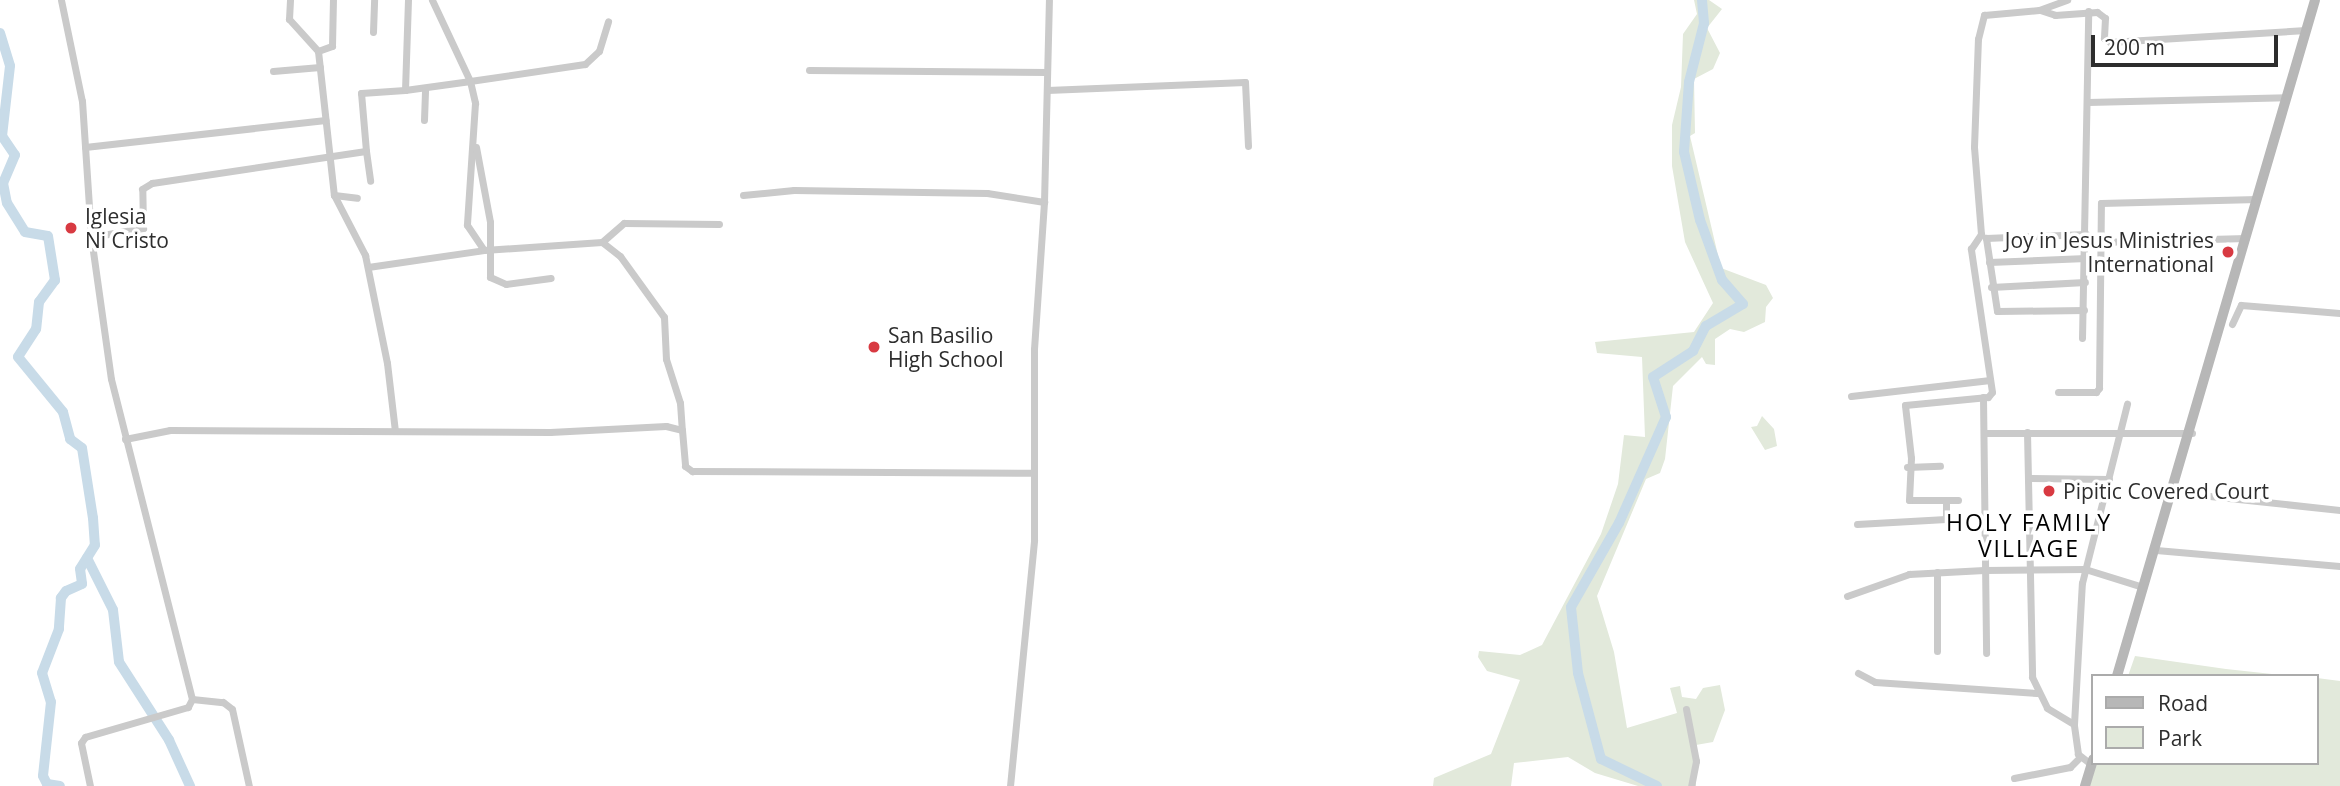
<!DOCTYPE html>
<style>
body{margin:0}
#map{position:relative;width:2340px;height:786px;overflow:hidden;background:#fff;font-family:"Open Sans",sans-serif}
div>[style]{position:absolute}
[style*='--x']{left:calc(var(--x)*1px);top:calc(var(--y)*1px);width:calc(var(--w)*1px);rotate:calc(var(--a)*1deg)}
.green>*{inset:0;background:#e2e9db}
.river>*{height:10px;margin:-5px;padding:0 5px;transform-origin:5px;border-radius:5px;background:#c8dbe8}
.minor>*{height:7px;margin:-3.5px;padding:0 3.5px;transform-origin:3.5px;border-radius:3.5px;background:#cacaca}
.secondary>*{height:10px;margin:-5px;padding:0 5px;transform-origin:5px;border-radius:5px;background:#b7b7b7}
.dots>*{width:19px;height:19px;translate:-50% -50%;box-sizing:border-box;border:4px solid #fff;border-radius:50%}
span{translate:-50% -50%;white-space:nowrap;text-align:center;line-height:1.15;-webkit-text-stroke:7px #fff;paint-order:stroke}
.poi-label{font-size:21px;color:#2d2d2d}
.left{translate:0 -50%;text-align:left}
.right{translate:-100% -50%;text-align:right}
.neighbourhood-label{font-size:23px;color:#000;letter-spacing:2px}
.legend{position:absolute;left:2091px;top:674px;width:228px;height:91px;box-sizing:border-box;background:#fff;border:2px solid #ababab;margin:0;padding:9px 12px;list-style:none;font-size:21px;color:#2d2d2d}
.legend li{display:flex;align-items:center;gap:14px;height:35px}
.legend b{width:35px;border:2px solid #ababab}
.scale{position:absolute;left:2091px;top:35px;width:187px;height:32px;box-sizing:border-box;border:4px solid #2d2d2d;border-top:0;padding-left:9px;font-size:21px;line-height:24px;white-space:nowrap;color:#2d2d2d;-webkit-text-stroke:5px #fff;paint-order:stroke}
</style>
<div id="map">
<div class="green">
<div style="clip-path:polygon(1694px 0,1709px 0,1722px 9px,1707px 28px,1720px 53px,1713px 69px,1694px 79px,1695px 133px,1690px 136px,1721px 268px,1766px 285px,1773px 298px,1766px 307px,1765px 322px,1744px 332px,1730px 329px,1715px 339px,1715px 365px,1706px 364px,1702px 357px,1673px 386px,1665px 459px,1660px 473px,1646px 479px,1597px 596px,1614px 652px,1627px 728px,1677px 713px,1670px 688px,1680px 686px,1682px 697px,1696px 699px,1703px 688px,1720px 685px,1725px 710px,1713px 742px,1696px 745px,1696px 786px,1638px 786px,1595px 773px,1568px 757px,1514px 763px,1511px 786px,1433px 786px,1434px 778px,1491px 754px,1520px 680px,1487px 671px,1478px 657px,1479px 651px,1520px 655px,1542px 645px,1601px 534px,1618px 484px,1624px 435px,1645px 437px,1642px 357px,1597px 353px,1595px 342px,1694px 332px,1713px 303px,1685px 242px,1672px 166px,1672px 125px,1681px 87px,1683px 34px,1697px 14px)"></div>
<div style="clip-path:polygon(1762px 416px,1774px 429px,1777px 446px,1765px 450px,1751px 427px,1757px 426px)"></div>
<div style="clip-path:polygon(2135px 656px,2226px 669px,2291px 676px,2128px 676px)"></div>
<div style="clip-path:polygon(2317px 678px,2340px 681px,2340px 786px,2089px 786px,2097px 763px,2317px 763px)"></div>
</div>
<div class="river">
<div style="--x:0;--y:33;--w:34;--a:73"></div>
<div style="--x:10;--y:66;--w:70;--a:96.5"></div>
<div style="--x:2;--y:136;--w:23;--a:56"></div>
<div style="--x:15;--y:155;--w:30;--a:113"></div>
<div style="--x:3;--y:183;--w:20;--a:79"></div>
<div style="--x:7;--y:203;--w:34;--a:58"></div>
<div style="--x:25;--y:232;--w:23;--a:10"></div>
<div style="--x:48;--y:236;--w:45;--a:81"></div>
<div style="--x:55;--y:280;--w:27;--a:126"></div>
<div style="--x:39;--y:302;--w:27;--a:96"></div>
<div style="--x:36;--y:329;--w:33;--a:123"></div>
<div style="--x:18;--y:357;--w:71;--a:50.7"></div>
<div style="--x:63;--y:412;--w:28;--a:75"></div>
<div style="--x:70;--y:439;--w:15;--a:37"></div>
<div style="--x:82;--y:448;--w:71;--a:81.1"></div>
<div style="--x:93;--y:518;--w:27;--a:86"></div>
<div style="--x:95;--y:545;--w:28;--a:122"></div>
<div style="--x:80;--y:569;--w:15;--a:82"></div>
<div style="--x:82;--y:584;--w:17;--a:156"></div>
<div style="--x:66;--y:591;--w:9;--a:126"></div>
<div style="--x:61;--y:598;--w:31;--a:94"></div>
<div style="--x:59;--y:629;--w:47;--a:111.1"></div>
<div style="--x:42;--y:673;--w:30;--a:73"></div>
<div style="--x:51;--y:702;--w:74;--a:96.2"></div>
<div style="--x:43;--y:776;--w:9;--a:63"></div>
<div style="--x:47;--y:784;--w:13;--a:9"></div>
<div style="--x:87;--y:558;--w:58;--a:63.4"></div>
<div style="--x:113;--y:610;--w:52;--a:83.4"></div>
<div style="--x:119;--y:662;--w:93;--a:57.3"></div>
<div style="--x:169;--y:740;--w:51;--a:65.5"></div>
<div style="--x:1657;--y:786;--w:62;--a:-154.3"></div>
<div style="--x:1601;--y:759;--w:89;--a:-105"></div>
<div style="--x:1578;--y:673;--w:66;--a:-96.1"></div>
<div style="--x:1571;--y:607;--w:97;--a:-60.3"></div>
<div style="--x:1619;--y:523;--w:116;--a:-66.1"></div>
<div style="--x:1666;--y:417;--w:42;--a:-108"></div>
<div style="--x:1653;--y:377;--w:48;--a:-33"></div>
<div style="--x:1693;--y:351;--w:28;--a:-63"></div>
<div style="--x:1706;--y:326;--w:43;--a:-30.7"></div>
<div style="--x:1743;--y:304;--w:32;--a:-131"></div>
<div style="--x:1722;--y:280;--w:64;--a:-110.1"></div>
<div style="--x:1700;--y:220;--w:70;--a:-103.2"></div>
<div style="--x:1684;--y:152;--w:70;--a:-85.9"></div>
<div style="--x:1689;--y:82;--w:61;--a:-75.7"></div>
<div style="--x:1704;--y:23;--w:23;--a:-95"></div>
</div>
<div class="minor">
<div style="--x:61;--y:0;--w:103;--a:78.3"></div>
<div style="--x:82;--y:101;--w:136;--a:86.2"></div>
<div style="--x:91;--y:237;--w:143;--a:82"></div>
<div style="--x:111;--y:379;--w:330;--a:75.8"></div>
<div style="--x:192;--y:699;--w:9;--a:117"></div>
<div style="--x:188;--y:707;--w:107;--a:163.8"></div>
<div style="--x:85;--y:737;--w:7;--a:124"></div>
<div style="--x:81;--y:743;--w:44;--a:78.2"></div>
<div style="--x:290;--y:0;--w:19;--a:93"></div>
<div style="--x:289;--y:19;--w:43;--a:47.8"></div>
<div style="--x:318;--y:51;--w:145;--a:83.7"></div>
<div style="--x:334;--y:195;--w:68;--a:62.7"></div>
<div style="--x:365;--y:255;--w:110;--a:78.5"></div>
<div style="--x:387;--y:363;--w:68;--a:83.3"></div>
<div style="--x:432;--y:0;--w:89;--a:64.9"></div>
<div style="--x:470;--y:81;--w:116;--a:-8.4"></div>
<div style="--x:585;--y:64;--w:19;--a:-43"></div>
<div style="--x:599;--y:51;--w:31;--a:-73"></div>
<div style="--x:2040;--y:10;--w:16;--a:18"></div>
<div style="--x:2055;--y:15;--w:42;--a:-4.1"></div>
<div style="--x:2097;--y:12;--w:10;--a:37"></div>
<div style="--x:2105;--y:18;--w:20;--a:93"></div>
<div style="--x:2104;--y:38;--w:7;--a:34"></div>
<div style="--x:2110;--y:42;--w:196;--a:-3.5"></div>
<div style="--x:373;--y:32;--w:32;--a:-88"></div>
<div style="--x:318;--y:51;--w:15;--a:-20"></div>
<div style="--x:332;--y:46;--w:46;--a:-88.8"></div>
<div style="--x:809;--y:70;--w:238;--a:0.5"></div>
<div style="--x:273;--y:71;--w:47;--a:-4.9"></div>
<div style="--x:405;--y:90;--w:66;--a:-7.9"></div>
<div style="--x:470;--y:81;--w:23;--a:77"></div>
<div style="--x:475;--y:103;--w:122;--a:93.8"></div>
<div style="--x:467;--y:225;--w:30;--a:56"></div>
<div style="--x:1047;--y:90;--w:198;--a:-2.3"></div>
<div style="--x:1245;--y:82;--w:64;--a:87.3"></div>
<div style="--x:2088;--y:102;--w:198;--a:-1.4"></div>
<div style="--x:424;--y:120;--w:32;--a:-88"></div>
<div style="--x:85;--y:147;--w:242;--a:-6.4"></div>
<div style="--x:476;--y:147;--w:76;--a:79.4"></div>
<div style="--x:490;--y:222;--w:55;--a:90"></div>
<div style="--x:490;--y:277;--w:17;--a:24"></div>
<div style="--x:506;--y:284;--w:45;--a:-7.6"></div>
<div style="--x:366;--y:151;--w:30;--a:82"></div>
<div style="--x:334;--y:195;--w:23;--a:7"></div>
<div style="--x:743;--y:195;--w:51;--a:-5.6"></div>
<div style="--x:794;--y:190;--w:193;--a:0.9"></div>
<div style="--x:987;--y:193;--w:58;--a:9"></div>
<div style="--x:91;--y:237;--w:53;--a:-9.8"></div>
<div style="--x:143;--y:228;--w:39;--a:-91"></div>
<div style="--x:142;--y:189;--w:12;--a:-31"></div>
<div style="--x:152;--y:183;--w:216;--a:-8.5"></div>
<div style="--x:366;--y:151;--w:58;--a:-94.9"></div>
<div style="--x:361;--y:93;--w:44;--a:-3.9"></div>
<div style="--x:405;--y:90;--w:90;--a:-88.1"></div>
<div style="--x:602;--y:242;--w:29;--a:-41"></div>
<div style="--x:624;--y:223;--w:95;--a:0.6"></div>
<div style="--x:2100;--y:242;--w:146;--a:-1.6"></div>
<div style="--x:1989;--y:262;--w:97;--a:-2.4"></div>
<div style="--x:368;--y:267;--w:117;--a:-8.3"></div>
<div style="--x:484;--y:250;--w:118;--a:-3.9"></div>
<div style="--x:602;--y:242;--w:23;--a:38"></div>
<div style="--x:620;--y:256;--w:75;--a:54.2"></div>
<div style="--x:664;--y:317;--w:42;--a:87.3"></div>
<div style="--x:666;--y:359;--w:46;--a:72.3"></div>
<div style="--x:680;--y:403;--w:27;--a:86"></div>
<div style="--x:1991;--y:287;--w:94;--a:-3"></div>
<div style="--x:2084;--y:310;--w:87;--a:179.3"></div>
<div style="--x:1997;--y:311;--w:74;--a:-98.6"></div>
<div style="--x:1986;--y:238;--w:100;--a:-2.3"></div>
<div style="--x:2232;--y:324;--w:21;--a:-65"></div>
<div style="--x:2241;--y:305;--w:99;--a:4.6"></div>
<div style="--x:2082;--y:338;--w:327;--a:-88.9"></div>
<div style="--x:2058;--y:392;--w:38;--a:0"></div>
<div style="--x:2096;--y:392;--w:5;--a:-53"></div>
<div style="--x:2099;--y:388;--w:185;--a:-89.4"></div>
<div style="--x:2101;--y:203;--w:156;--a:-1.5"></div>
<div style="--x:1851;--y:396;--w:140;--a:-6.6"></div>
<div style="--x:1983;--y:397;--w:256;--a:89.3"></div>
<div style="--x:2027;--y:432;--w:245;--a:88.8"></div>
<div style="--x:2032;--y:677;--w:34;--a:64"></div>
<div style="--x:2047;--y:708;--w:31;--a:31"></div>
<div style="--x:1984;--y:433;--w:208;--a:0"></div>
<div style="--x:125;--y:439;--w:46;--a:-11.3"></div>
<div style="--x:170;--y:430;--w:380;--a:0.3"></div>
<div style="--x:550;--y:432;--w:116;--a:-3"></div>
<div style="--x:666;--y:426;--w:16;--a:14"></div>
<div style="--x:682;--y:430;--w:36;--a:85"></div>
<div style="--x:685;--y:466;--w:9;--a:36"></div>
<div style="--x:692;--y:471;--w:339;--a:0.3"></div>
<div style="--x:1907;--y:467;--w:33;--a:-2"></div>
<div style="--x:2030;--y:478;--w:79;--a:0.7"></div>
<div style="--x:2172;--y:492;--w:169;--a:6.1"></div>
<div style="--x:1958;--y:500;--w:49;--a:180"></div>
<div style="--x:1909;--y:500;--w:42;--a:-87.3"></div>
<div style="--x:1911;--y:458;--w:53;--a:-96.5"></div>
<div style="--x:1905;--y:405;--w:83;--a:-5.5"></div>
<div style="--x:1988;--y:397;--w:6;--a:-51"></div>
<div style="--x:1992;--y:392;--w:145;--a:-98.4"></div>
<div style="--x:1971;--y:249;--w:18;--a:-56"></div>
<div style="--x:1981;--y:234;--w:87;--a:-94.6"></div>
<div style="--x:1974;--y:147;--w:108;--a:-87.9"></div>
<div style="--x:1978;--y:39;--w:25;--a:-76"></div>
<div style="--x:1984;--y:15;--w:55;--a:-5.2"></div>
<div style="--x:2039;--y:10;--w:30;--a:-20"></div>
<div style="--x:1857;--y:524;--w:89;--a:-3.2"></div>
<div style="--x:1946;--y:519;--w:18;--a:-90"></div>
<div style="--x:2156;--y:550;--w:185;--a:5"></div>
<div style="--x:1937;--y:572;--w:79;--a:90"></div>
<div style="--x:1847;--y:596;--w:66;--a:-19.5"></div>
<div style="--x:1909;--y:574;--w:75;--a:-3.1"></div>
<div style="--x:1984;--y:570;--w:101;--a:-0.6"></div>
<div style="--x:2085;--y:569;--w:61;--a:17.2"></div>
<div style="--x:1858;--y:673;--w:19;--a:28"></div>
<div style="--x:1875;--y:682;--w:162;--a:3.9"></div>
<div style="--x:192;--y:699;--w:31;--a:6"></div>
<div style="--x:223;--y:702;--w:11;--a:38"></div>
<div style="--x:232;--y:709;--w:79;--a:77.6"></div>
<div style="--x:1686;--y:709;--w:53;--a:79.1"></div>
<div style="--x:1696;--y:761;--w:25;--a:101"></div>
<div style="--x:2092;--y:765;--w:18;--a:-142"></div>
<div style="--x:2078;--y:754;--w:30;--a:-98"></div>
<div style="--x:2074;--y:724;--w:141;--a:-86.8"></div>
<div style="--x:2082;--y:583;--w:185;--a:-75.9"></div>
<div style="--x:2014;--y:778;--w:57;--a:-11.1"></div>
<div style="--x:2070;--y:767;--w:14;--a:-45"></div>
<div style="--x:1010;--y:786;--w:247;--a:-84.4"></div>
<div style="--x:1034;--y:540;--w:191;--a:-90"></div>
<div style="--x:1034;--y:349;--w:147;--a:-86.1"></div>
<div style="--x:1044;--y:202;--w:202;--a:-88.6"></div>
</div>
<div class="secondary">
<div style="--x:2117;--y:676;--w:704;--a:-73.67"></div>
<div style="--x:2085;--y:786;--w:28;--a:-73"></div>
</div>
<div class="dots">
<div style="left:71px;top:228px;background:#d83a42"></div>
<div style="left:2228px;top:252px;background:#d83a42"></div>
<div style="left:874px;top:347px;background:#d83a42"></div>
<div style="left:2049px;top:491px;background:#d83a42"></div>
</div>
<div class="poi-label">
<span class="left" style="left:85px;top:228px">Iglesia<br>Ni Cristo</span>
<span class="right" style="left:2214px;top:252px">Joy in Jesus Ministries<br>International</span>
<span class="left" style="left:888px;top:347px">San Basilio<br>High School</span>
<span class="left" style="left:2063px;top:491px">Pipitic Covered Court</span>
</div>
<div class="neighbourhood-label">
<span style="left:2029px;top:535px">HOLY FAMILY<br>VILLAGE</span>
</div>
<ul class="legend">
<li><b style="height:9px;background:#b7b7b7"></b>Road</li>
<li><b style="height:19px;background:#e2e9db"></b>Park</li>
</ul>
<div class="scale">200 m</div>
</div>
